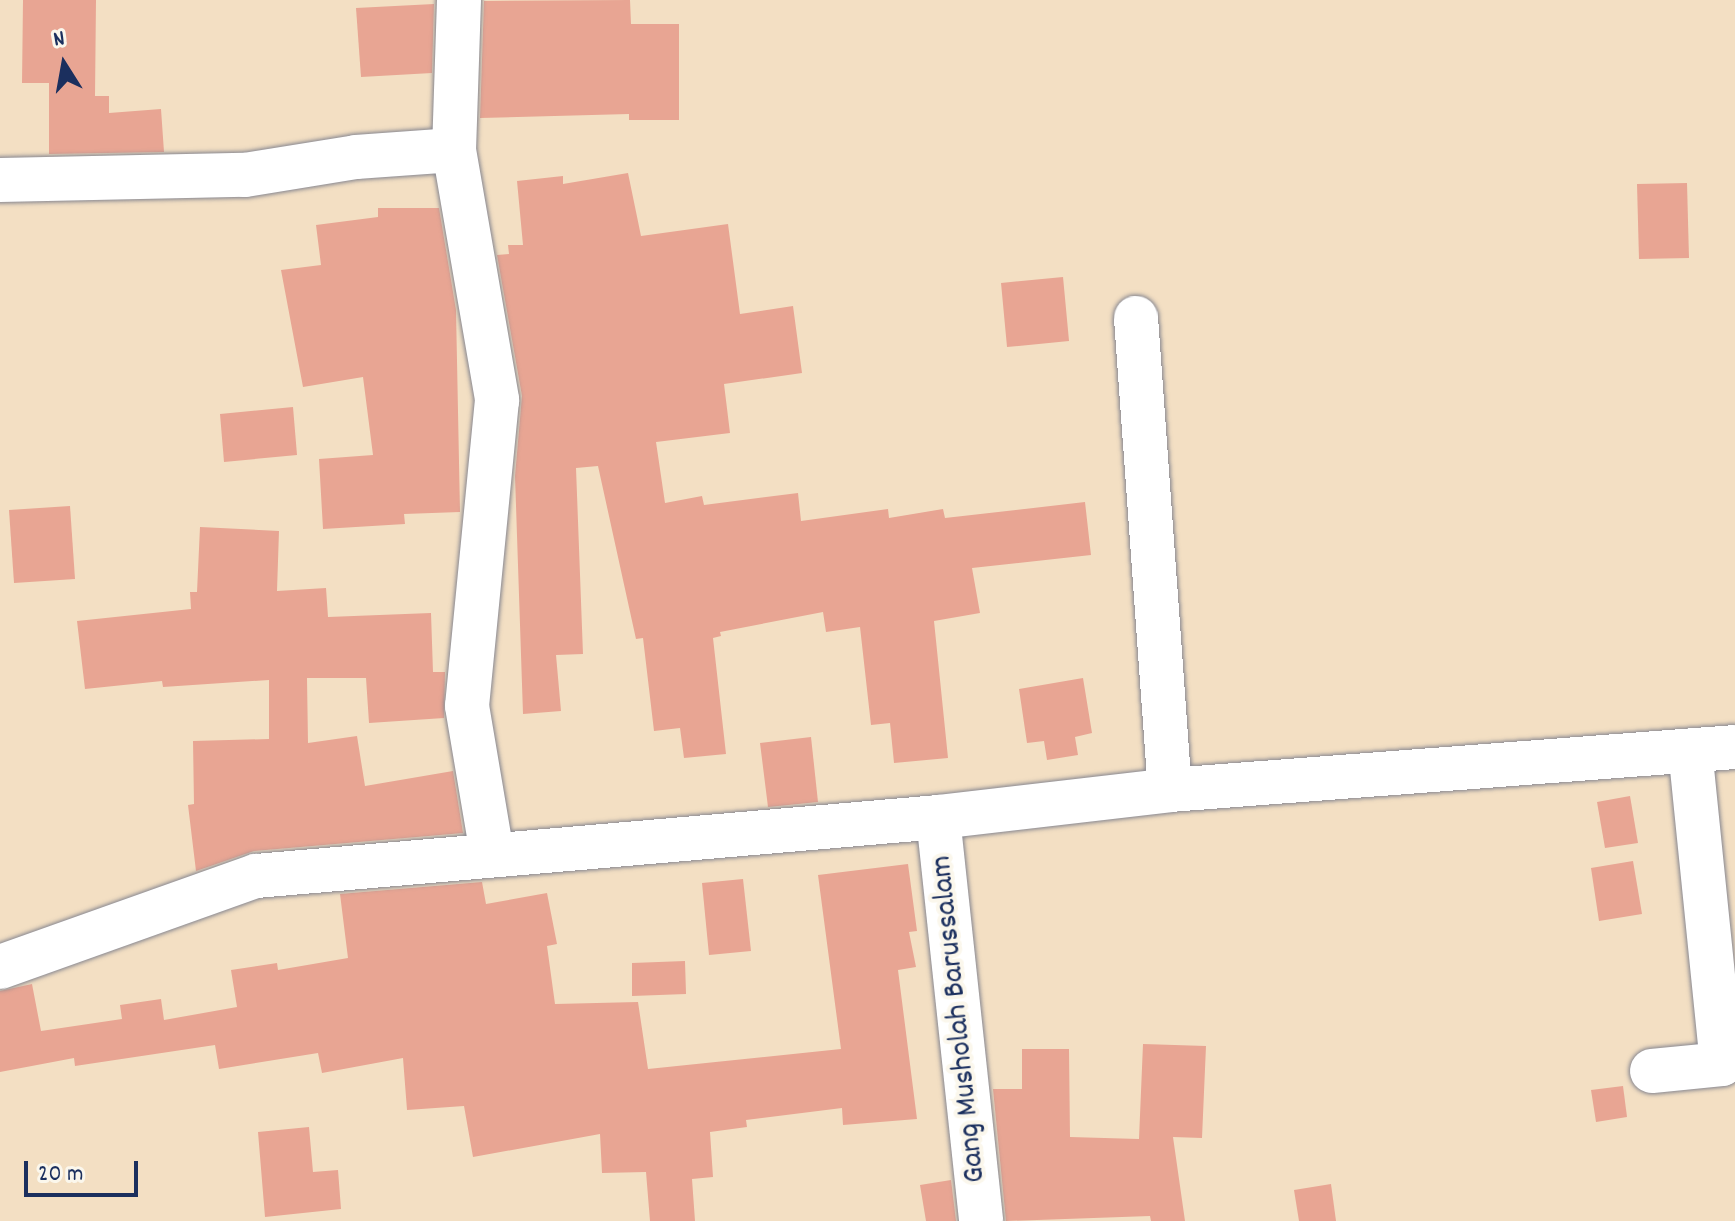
<!DOCTYPE html>
<style>
body{margin:0}
#map{position:relative;width:1735px;height:1221px;overflow:hidden;background:#f3dfc3;font-family:Dekko,sans-serif}
div>[style]{position:absolute}
[style*='--x']{left:calc(var(--x)*1px);top:calc(var(--y)*1px);width:calc(var(--w)*1px);rotate:calc(var(--a)*1deg)}
.building>*{inset:0;background:#e8a593}
.roads{filter:drop-shadow(0 0 2px #878790) drop-shadow(0 0 2px #878790)}
.minor>*{height:44px;margin:-22px;padding:0 22px;transform-origin:22px;border-radius:22px;background:#fff}
span{translate:-50% -50%;white-space:nowrap;text-align:center;line-height:1.15;-webkit-text-stroke:8px #fbf7ec;paint-order:stroke}
.street-label{font-size:32px;color:#1b2f5e}
.north{position:absolute;left:24px;top:24px;width:80px;height:80px;-webkit-text-stroke:6px #fbf7ec;paint-order:stroke;rotate:349deg;font-size:22px;font-weight:700;line-height:32px;text-align:center;color:#1b2f5e}
.north::after{content:'';display:block;margin:auto;width:28px;height:36px;background:#1b2f5e;clip-path:polygon(50% 0,100% 100%,50% 72%,0 100%)}
.scale{position:absolute;left:24px;top:1161px;width:114px;height:36px;box-sizing:border-box;border:4px solid #1b2f5e;border-top:0;padding-left:10px;font-size:24px;line-height:28px;white-space:nowrap;color:#1b2f5e;-webkit-text-stroke:6px #fbf7ec;paint-order:stroke}
</style>
<div id="map">
<div class="building">
<div style="clip-path:polygon(23px 0,96px 0,95px 96px,109px 96px,109px 113px,161px 109px,164px 152px,49px 154px,49px 83px,22px 83px)"></div>
<div style="clip-path:polygon(630px 0,631px 24px,679px 24px,679px 120px,629px 120px,629px 114px,480px 118px,484px 1px)"></div>
<div style="clip-path:polygon(434px 4px,432px 73px,361px 77px,356px 8px)"></div>
<div style="clip-path:polygon(628px 173px,641px 236px,728px 224px,740px 314px,793px 306px,802px 373px,724px 384px,730px 433px,656px 442px,665px 503px,702px 496px,704px 505px,798px 493px,801px 521px,888px 509px,889px 518px,943px 509px,945px 518px,1085px 502px,1091px 555px,972px 568px,980px 613px,934px 621px,948px 758px,894px 763px,890px 723px,871px 725px,860px 627px,826px 632px,823px 612px,720px 632px,721px 636px,713px 638px,726px 754px,684px 758px,680px 728px,654px 731px,643px 638px,636px 639px,598px 466px,576px 468px,583px 654px,556px 655px,561px 711px,523px 714px,515px 476px,522px 396px,497px 255px,509px 254px,508px 245px,523px 245px,517px 181px,563px 176px,563px 184px)"></div>
<div style="clip-path:polygon(1687px 183px,1689px 258px,1639px 259px,1637px 184px)"></div>
<div style="clip-path:polygon(378px 208px,439px 208px,456px 310px,460px 512px,404px 514px,405px 524px,323px 529px,319px 459px,373px 455px,363px 377px,303px 387px,281px 270px,321px 265px,316px 225px,378px 217px)"></div>
<div style="clip-path:polygon(1063px 277px,1069px 341px,1007px 347px,1001px 283px)"></div>
<div style="clip-path:polygon(293px 407px,297px 455px,224px 462px,220px 414px)"></div>
<div style="clip-path:polygon(70px 506px,75px 579px,14px 583px,9px 510px)"></div>
<div style="clip-path:polygon(200px 527px,279px 531px,277px 591px,326px 588px,328px 617px,431px 613px,433px 672px,445px 672px,444px 718px,369px 723px,366px 678px,307px 678px,308px 743px,357px 736px,365px 786px,453px 771px,463px 833px,254px 851px,196px 871px,188px 805px,194px 804px,193px 741px,269px 739px,269px 680px,163px 687px,162px 681px,85px 689px,77px 621px,191px 609px,190px 592px,197px 592px)"></div>
<div style="clip-path:polygon(1083px 678px,1092px 733px,1075px 737px,1078px 755px,1047px 760px,1044px 741px,1027px 743px,1019px 689px)"></div>
<div style="clip-path:polygon(811px 737px,818px 802px,768px 807px,760px 743px)"></div>
<div style="clip-path:polygon(1630px 796px,1638px 843px,1605px 848px,1597px 802px)"></div>
<div style="clip-path:polygon(1633px 861px,1642px 914px,1599px 921px,1591px 868px)"></div>
<div style="clip-path:polygon(908px 864px,917px 931px,909px 932px,916px 967px,898px 970px,917px 1119px,843px 1125px,842px 1108px,746px 1120px,747px 1127px,710px 1132px,713px 1177px,692px 1179px,695px 1221px,650px 1221px,646px 1172px,602px 1173px,600px 1134px,473px 1157px,464px 1106px,407px 1110px,403px 1058px,322px 1073px,318px 1053px,219px 1069px,215px 1045px,75px 1066px,74px 1058px,0 1072px,0 991px,32px 984px,41px 1031px,122px 1019px,120px 1005px,161px 999px,164px 1020px,237px 1007px,231px 970px,277px 963px,278px 970px,348px 958px,340px 894px,482px 882px,486px 904px,547px 893px,557px 944px,547px 946px,555px 1004px,638px 1002px,648px 1069px,841px 1049px,818px 875px)"></div>
<div style="clip-path:polygon(743px 879px,751px 951px,709px 955px,702px 883px)"></div>
<div style="clip-path:polygon(685px 961px,686px 994px,632px 996px,632px 963px)"></div>
<div style="clip-path:polygon(1143px 1044px,1206px 1046px,1202px 1138px,1173px 1137px,1185px 1221px,1151px 1221px,1150px 1216px,1006px 1221px,993px 1089px,1022px 1089px,1022px 1049px,1069px 1049px,1070px 1137px,1139px 1139px)"></div>
<div style="clip-path:polygon(1623px 1086px,1627px 1117px,1596px 1122px,1591px 1090px)"></div>
<div style="clip-path:polygon(309px 1127px,313px 1172px,338px 1170px,341px 1209px,265px 1217px,258px 1132px)"></div>
<div style="clip-path:polygon(951px 1180px,956px 1221px,926px 1221px,920px 1185px)"></div>
<div style="clip-path:polygon(1331px 1184px,1336px 1221px,1299px 1221px,1294px 1190px)"></div>
</div>
<div class="roads">
<div class="minor">
<div style="--x:459;--y:0;--w:150;--a:91.9"></div>
<div style="--x:454;--y:150;--w:254;--a:80.2"></div>
<div style="--x:497;--y:400;--w:307;--a:95.6"></div>
<div style="--x:467;--y:706;--w:150;--a:80.4"></div>
<div style="--x:0;--y:180;--w:245;--a:-1.2"></div>
<div style="--x:245;--y:175;--w:112;--a:-9.2"></div>
<div style="--x:356;--y:157;--w:98;--a:-4.1"></div>
<div style="--x:1136;--y:318;--w:473;--a:85.9"></div>
<div style="--x:938;--y:817;--w:406;--a:83.9"></div>
<div style="--x:0;--y:967;--w:272;--a:-19.6"></div>
<div style="--x:256;--y:876;--w:685;--a:-4.94"></div>
<div style="--x:938;--y:817;--w:234;--a:-6.6"></div>
<div style="--x:1170;--y:790;--w:567;--a:-4.35"></div>
<div style="--x:1652;--y:1071;--w:70;--a:-5.7"></div>
<div style="--x:1722;--y:1064;--w:315;--a:-95.8"></div>
</div>
</div>
<div class="street-label">
<span style="left:960px;top:1019px;rotate:-96deg">Gang Musholah Barussalam</span>
</div>
<div class="north">N</div>
<div class="scale">20 m</div>
</div>
